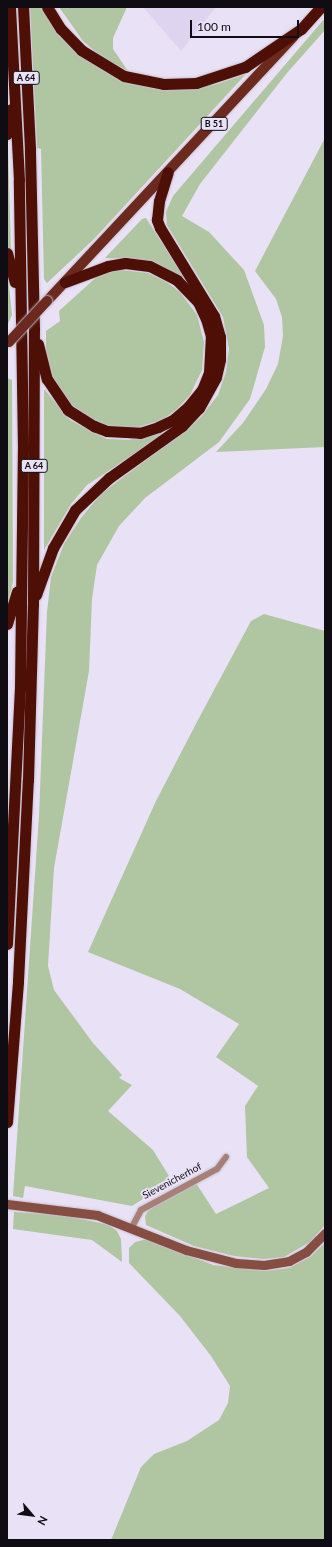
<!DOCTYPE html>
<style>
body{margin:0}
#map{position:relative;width:332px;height:1547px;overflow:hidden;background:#e9e1f5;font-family:Lato,sans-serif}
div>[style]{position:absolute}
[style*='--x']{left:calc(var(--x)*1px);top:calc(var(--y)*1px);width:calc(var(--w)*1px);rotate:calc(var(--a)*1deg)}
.built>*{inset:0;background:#dfd4ef}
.green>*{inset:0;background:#b0c5a1}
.roads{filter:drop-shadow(0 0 1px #c6bfd1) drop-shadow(0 0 1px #c6bfd1)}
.street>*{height:6px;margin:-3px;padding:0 3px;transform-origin:3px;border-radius:3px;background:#a87f76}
.secondary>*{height:9px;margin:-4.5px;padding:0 4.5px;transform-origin:4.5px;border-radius:4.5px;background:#864d42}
.primary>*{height:10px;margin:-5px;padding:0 5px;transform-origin:5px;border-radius:5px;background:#6c291d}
.highway>*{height:11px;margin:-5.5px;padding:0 5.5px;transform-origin:5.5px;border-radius:5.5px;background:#4d0f06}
.bridges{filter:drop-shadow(0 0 1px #c6bfd1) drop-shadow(0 0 1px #c6bfd1)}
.primary-bridge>*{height:10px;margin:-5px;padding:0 5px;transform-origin:5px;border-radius:5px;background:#6c291d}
span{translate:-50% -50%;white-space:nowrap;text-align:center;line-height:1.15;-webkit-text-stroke:4px #e9e1f5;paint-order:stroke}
.shield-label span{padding:1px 3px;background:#e9e1f5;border:1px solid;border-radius:3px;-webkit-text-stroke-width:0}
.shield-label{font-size:9px;color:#0f0c13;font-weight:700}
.street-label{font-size:10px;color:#0f0c13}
.frame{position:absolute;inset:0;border:8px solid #0f0c13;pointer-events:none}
.north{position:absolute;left:12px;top:1495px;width:40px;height:40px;-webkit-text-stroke:3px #e9e1f5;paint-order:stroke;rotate:118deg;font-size:11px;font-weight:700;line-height:16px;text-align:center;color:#0f0c13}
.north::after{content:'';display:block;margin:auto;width:14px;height:18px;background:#0f0c13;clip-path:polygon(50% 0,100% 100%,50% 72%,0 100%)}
.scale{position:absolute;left:190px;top:20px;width:109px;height:18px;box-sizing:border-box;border:2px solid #0f0c13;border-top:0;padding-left:5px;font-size:12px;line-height:14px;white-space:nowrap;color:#0f0c13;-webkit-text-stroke:3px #e9e1f5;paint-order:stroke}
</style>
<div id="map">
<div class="built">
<div style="clip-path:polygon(143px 7px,216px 7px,181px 51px)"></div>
</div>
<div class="green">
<div style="clip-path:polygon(30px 7px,41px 7px,59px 35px,74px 50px,109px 74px,129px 82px,155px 89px,180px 90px,217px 84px,246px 74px,94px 239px,47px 283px,44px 279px,41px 149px,37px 148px)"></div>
<div style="clip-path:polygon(59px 7px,127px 7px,113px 38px,113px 49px,128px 71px,103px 58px,83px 41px)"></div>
<div style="clip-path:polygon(325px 18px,325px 30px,287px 73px,200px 184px,182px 216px,209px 232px,244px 270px,264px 325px,265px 347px,250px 399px,219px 442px,145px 498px,119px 526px,97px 565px,92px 599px,89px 671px,54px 868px,48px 966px,54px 990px,93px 1043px,122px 1075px,119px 1078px,132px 1085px,108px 1111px,153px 1150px,169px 1176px,157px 1190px,132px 1206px,25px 1186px,23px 1198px,13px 1196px,39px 816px,47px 612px,51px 577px,64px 544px,81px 518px,101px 494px,183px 432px,201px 417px,218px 395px,226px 372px,229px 349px,223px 317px,167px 225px,166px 212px,173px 196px)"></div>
<div style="clip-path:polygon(325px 138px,325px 447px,216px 452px,243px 423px,266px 389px,278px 364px,283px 336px,282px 317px,276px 299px,255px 271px)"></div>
<div style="clip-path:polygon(8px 148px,11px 250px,10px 251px,7px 246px)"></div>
<div style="clip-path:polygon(146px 218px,184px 277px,183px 279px,158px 264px,137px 259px,105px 258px,142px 219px)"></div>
<div style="clip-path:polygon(7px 267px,12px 315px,7px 326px)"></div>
<div style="clip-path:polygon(120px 270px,148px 273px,165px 281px,180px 292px,197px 315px,204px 342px,202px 370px,190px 395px,177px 409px,162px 420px,135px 428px,107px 427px,72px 409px,54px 386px,46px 357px,46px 331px,60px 321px,59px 311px,101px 273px)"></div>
<div style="clip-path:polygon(7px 378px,12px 380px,13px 582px,7px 607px)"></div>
<div style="clip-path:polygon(44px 389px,70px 420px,107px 439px,129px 440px,161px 432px,163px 435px,87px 485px,71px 504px,44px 550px)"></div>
<div style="clip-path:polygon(264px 614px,325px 631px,325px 1225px,310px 1242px,284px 1257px,264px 1259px,234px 1256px,194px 1246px,146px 1225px,145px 1216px,149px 1210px,196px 1183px,216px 1214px,269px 1188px,247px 1157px,245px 1106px,258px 1086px,216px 1057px,239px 1024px,180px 989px,88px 952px,156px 801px,199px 718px,251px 621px)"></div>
<div style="clip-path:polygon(14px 1212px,63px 1215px,109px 1225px,117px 1231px,121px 1239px,122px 1262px,92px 1240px,13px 1229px)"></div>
<div style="clip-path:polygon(147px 1239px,213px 1265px,265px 1271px,289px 1268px,310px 1257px,325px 1243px,325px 1540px,111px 1540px,141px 1467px,154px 1454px,187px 1441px,219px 1420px,228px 1403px,230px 1386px,211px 1356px,180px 1316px,129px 1263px,129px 1248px,135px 1242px)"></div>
</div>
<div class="roads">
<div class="street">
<div style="--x:132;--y:1227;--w:19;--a:-62"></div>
<div style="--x:141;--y:1210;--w:86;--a:-28.3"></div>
<div style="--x:217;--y:1169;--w:15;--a:-53"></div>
</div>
<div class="secondary">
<div style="--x:7;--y:1204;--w:91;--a:7"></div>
<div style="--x:97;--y:1215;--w:96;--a:21.5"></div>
<div style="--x:186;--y:1250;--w:52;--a:14.6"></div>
<div style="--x:236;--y:1263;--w:28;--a:4"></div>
<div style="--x:264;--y:1265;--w:25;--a:-9"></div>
<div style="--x:289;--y:1261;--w:19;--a:-28"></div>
<div style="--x:306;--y:1252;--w:27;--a:-45"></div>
</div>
<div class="primary">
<div style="--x:47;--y:301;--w:362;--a:-47"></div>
</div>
<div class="highway">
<div style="--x:47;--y:7;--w:26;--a:58"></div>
<div style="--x:61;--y:29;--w:29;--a:46"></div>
<div style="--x:81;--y:50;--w:50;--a:31.2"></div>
<div style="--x:124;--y:76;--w:41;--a:11.3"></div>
<div style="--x:164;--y:84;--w:32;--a:-2"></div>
<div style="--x:196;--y:83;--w:52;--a:-18.1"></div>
<div style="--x:245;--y:67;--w:68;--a:-34.2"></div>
<div style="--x:301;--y:29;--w:30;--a:-48"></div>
<div style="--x:7;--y:134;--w:25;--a:-81"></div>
<div style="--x:7;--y:253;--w:30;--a:75"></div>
<div style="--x:38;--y:344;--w:36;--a:76"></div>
<div style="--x:47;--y:379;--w:37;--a:56"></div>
<div style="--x:68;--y:410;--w:31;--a:32"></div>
<div style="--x:94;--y:426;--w:14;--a:21"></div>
<div style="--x:107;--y:431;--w:33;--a:3"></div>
<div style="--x:140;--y:433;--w:19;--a:-18"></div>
<div style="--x:158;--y:427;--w:17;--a:-25"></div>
<div style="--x:173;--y:420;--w:20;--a:-41"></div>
<div style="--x:188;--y:407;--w:22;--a:-51"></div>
<div style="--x:202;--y:390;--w:18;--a:-68"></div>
<div style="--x:209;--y:373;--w:37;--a:-87"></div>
<div style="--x:211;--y:336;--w:18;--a:-106"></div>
<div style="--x:206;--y:319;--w:19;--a:-115"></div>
<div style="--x:198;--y:302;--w:30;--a:-134"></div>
<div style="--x:177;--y:280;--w:31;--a:-153"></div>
<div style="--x:149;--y:266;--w:24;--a:-173"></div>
<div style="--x:125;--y:263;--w:17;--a:170"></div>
<div style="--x:108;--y:266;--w:46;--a:159.6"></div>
<div style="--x:36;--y:595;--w:50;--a:-70.1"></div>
<div style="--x:53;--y:548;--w:44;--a:-59.9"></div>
<div style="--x:75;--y:510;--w:47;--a:-43.3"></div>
<div style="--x:109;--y:478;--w:90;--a:-35.5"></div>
<div style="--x:182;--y:426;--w:25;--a:-47"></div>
<div style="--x:199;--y:408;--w:35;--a:-61"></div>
<div style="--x:216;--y:377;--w:18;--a:-77"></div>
<div style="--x:220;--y:359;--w:22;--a:-90"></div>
<div style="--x:220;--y:337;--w:22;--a:-106"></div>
<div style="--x:214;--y:316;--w:103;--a:-121.5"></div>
<div style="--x:160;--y:228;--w:9;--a:-111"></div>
<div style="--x:157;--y:220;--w:19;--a:-84"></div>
<div style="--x:159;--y:201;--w:30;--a:-73"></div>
<div style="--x:7;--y:624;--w:34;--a:-73"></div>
<div style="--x:7;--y:944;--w:256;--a:-87.1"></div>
<div style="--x:20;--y:688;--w:240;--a:-89.3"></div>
<div style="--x:23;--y:448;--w:268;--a:-90.9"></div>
<div style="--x:19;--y:180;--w:173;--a:-93"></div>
<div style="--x:7;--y:1122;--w:141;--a:-85.5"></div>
<div style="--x:18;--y:981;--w:201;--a:-87.2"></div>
<div style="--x:28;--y:780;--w:176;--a:-88.4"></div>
<div style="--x:33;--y:604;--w:275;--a:-89.8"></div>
<div style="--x:34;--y:329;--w:180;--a:-91.3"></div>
<div style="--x:30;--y:149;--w:142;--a:-92.8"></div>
</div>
</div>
<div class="bridges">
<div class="primary-bridge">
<div style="--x:9;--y:342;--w:56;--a:-47.2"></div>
</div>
</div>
<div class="shield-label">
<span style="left:26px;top:78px">A 64</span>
<span style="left:214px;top:124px">B 51</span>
<span style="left:34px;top:466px">A 64</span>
</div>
<div class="street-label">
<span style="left:172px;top:1181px;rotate:-28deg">Sievenicherhof</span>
</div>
<div class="frame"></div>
<div class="north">N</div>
<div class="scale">100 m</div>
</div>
